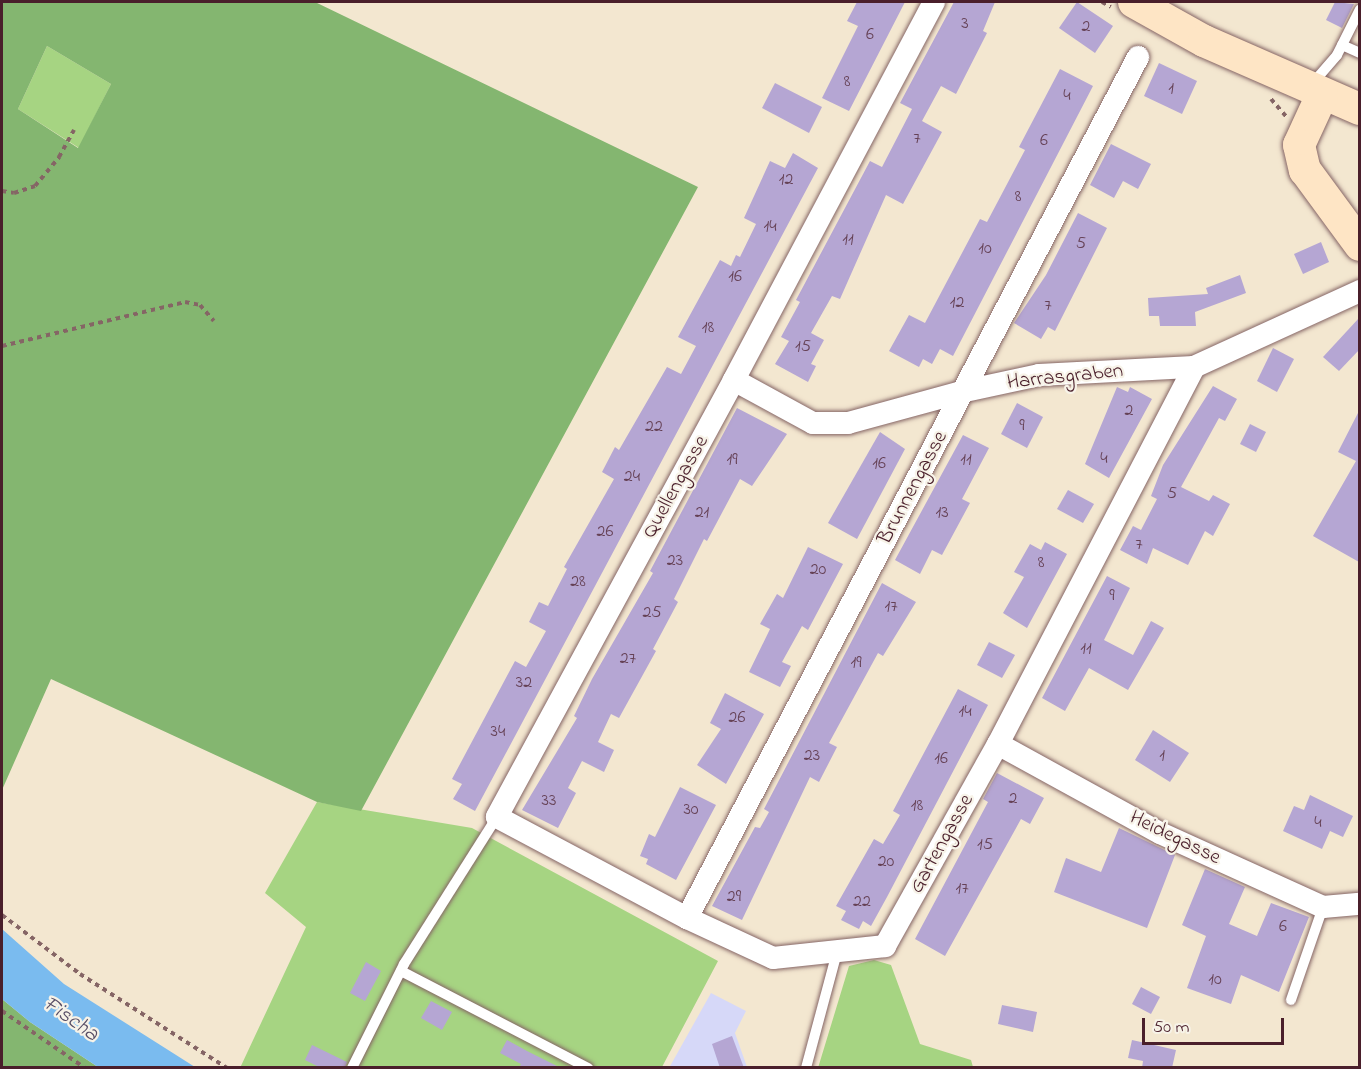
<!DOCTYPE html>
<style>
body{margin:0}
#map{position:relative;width:1361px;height:1069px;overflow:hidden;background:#f3e7d0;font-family:"Indie Flower",sans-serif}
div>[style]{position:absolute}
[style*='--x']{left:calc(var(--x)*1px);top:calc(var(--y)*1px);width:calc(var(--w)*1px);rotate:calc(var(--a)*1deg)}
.built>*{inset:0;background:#d6d8f8}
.green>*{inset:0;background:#a6d482}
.forest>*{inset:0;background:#84b670}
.water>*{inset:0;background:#7abbef}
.building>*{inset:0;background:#b5a6d3}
.path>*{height:4px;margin-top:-2px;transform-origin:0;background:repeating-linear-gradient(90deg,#856565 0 4.5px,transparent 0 9px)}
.roads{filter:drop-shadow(0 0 2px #856565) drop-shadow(0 0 2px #856565)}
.lane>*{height:10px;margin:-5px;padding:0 5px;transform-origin:5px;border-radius:5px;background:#fff}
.street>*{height:22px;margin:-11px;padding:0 11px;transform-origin:11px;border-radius:11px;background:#fff}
.secondary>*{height:32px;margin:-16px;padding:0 16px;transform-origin:16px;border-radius:16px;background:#fee5c5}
span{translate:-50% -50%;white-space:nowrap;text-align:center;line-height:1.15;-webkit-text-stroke:4.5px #f7f3e8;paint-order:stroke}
.number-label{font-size:18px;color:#654155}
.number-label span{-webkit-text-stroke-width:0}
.street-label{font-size:21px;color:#4a1f2b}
.water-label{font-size:22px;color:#584e66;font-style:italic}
.frame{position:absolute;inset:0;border:3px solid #4a1f2b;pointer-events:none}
.scale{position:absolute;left:1142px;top:1018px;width:142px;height:27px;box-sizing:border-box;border:3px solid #4a1f2b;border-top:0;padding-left:8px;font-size:18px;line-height:21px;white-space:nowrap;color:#4a1f2b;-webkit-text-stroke:4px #f7f3e8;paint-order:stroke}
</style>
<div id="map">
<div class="built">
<div style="clip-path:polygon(711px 993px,746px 1011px,735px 1033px,747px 1067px,669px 1068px)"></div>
</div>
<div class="green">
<div style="clip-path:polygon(47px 46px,111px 84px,79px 148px,18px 109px)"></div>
<div style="clip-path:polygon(317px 802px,472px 828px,718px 961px,662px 1067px,240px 1068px,306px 927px,265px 893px)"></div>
<div style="clip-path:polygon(874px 960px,891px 965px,920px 1044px,971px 1060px,973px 1067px,818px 1068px,849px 966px)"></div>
</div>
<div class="forest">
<div style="clip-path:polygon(evenodd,2px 2px,315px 2px,698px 187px,361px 811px,317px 802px,51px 679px,2px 790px,2px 2px,47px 46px,111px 84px,78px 148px,18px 109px,47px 46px)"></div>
<div style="clip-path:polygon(2px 999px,30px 1022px,98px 1067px,2px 1067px)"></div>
</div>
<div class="water">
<div style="clip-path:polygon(2px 929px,64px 984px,195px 1067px,98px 1067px,30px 1022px,2px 999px)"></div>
</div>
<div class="building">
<div style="clip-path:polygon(857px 2px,905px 2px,849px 111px,822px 98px,858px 26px,847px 21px)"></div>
<div style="clip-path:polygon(954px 2px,995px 2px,983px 31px,987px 33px,956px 94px,941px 86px,922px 121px,942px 132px,903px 204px,886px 195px,840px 299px,832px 296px,811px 333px,824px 340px,811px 364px,816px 366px,808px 382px,775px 364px,789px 341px,781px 337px,800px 302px,796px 300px,870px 161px,882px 167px,912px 109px,900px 103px)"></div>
<div style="clip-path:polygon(1077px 2px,1113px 26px,1095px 53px,1059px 28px)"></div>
<div style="clip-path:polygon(1335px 2px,1354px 4px,1342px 28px,1326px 20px)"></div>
<div style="clip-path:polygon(1159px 63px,1197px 81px,1182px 114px,1144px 96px)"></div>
<div style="clip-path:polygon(1060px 69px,1093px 86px,953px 356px,940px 349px,932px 364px,923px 359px,919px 367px,889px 351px,909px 315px,925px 323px,980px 219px,987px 222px,1025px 150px,1019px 147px)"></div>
<div style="clip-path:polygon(775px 83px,822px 107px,809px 133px,762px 108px)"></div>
<div style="clip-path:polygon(1111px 144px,1151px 164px,1138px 189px,1123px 181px,1114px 198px,1090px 185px)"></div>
<div style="clip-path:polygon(793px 153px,818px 168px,475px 811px,453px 799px,462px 784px,452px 779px,515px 661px,526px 667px,546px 631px,529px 622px,539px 602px,548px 606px,567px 569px,564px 567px,614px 479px,602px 472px,615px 447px,619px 450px,667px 367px,681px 374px,696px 346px,678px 337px,720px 260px,731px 266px,736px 255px,740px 257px,756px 224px,744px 218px,770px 161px,785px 168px)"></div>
<div style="clip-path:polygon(1078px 213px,1107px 228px,1055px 331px,1048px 327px,1041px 339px,1014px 323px,1046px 275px)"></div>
<div style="clip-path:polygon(1321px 242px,1329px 262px,1303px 274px,1294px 254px)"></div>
<div style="clip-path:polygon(1240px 275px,1246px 293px,1195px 312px,1196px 326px,1160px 326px,1159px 316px,1149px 316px,1148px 298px,1208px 294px,1206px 288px)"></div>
<div style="clip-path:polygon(1359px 318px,1359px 350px,1339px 371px,1323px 357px)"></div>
<div style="clip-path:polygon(1273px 348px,1294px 359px,1277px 392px,1257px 381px)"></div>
<div style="clip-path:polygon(1213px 386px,1237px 399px,1225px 421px,1219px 418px,1181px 487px,1209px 501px,1213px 495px,1230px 504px,1213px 536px,1205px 531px,1188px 565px,1153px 548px,1147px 564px,1120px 550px,1133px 526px,1141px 530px,1157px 499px,1151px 496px,1163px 465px)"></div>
<div style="clip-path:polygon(1117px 387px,1128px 392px,1130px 387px,1152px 399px,1109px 478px,1085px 464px)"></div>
<div style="clip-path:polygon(1017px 403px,1043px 417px,1027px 448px,1001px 434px)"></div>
<div style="clip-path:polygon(737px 408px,787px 434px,752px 486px,740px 479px,707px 541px,704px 539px,674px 599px,678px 602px,653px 649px,656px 651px,619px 718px,611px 714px,598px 742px,614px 750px,604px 772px,582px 761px,568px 788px,576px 793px,558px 828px,522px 810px,577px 718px,574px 716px,592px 679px,653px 573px,650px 571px)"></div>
<div style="clip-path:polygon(1359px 411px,1359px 562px,1313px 536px,1356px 461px,1338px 452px)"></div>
<div style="clip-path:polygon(1250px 424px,1266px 432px,1256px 452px,1240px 444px)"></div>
<div style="clip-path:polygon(880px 432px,905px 449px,857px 539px,828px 523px)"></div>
<div style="clip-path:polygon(963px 435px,989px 448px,962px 499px,970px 503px,942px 555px,932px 550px,920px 574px,895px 560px)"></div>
<div style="clip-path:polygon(1068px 490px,1094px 504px,1083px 523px,1057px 509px)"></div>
<div style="clip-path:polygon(1045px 542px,1067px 554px,1027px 628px,1003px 613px,1024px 577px,1014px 572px,1030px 544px,1041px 550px)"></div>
<div style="clip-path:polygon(808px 547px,843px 564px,808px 630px,802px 626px,782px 662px,791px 666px,780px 687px,749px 672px,770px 629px,760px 624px,777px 594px,783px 598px)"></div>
<div style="clip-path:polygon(1107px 576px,1130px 588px,1104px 640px,1133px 655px,1151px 621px,1164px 628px,1128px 690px,1089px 668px,1065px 711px,1042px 698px)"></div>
<div style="clip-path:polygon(882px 583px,916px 602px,883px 656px,878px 653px,829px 743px,837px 747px,819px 782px,810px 777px,742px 920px,712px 906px,755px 827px,760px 828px,769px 812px,764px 809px)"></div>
<div style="clip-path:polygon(989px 642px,1015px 655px,1002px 678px,977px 665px)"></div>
<div style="clip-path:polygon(958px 689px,988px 705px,887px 897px,871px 926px,863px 921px,859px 929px,841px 920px,846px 911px,836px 906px,874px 839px,883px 844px,900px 815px,893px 811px)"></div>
<div style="clip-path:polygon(725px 693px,764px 714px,726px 784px,697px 765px,721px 729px,710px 723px)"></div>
<div style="clip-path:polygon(1153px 730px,1189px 753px,1170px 782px,1135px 760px)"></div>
<div style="clip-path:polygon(997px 773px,1044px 798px,1030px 824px,1021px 819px,945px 956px,915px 939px,988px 802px,983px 799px)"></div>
<div style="clip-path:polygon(680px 787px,716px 805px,676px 880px,646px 864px,648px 859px,640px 856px,649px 834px,655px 837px)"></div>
<div style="clip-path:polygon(1310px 795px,1353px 816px,1343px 837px,1330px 831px,1322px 849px,1283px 831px,1294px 806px,1304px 810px)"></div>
<div style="clip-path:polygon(1119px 828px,1175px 855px,1147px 928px,1054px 892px,1066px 858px,1101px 872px)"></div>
<div style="clip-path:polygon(1205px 869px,1245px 887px,1229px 924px,1257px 936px,1271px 903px,1309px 917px,1279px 992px,1241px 975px,1231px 1004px,1187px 988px,1206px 936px,1182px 925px)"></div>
<div style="clip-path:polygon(366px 962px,381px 971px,365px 1001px,350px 993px)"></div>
<div style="clip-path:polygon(1141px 987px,1160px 997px,1151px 1014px,1132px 1004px)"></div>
<div style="clip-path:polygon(431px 1001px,452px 1012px,442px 1030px,421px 1018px)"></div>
<div style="clip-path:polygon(1002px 1005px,1037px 1012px,1033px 1032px,998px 1024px)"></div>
<div style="clip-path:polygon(732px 1036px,744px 1068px,720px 1068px,712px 1044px)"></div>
<div style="clip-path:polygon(507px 1040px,527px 1051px,561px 1068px,519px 1068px,521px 1064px,500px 1053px)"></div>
<div style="clip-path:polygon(1132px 1040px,1176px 1050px,1172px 1068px,1142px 1068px,1143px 1061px,1128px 1058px)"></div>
<div style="clip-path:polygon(312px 1045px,347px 1062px,345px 1068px,321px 1068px,305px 1060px)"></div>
</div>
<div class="path">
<div style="--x:1102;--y:2;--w:10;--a:29"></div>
<div style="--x:1271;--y:99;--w:23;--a:49"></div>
<div style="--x:2;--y:191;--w:12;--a:9"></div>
<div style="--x:14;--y:193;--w:22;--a:-18"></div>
<div style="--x:35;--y:186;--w:38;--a:-50"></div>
<div style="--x:59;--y:157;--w:31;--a:-61"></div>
<div style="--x:2;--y:346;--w:188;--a:-13.5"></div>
<div style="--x:185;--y:302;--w:15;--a:11"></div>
<div style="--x:200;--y:305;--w:21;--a:49"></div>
<div style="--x:2;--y:915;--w:98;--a:37.1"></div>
<div style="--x:80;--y:974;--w:174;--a:32.6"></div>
<div style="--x:2;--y:1011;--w:101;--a:34.5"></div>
</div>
<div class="roads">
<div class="lane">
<div style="--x:1342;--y:45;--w:20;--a:24"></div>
<div style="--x:1312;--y:84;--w:38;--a:-49"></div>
<div style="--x:1337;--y:55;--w:51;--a:-63.4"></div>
<div style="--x:401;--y:971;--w:211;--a:27.4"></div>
<div style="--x:1291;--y:1000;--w:98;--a:-71"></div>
<div style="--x:352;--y:1068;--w:116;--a:-63.4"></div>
<div style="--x:404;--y:964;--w:174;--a:-57.7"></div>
<div style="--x:806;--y:1068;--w:120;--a:-75"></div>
</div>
<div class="street">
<div style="--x:934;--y:2;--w:428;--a:117.9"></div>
<div style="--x:734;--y:380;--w:497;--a:118.5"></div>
<div style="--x:497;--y:817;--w:215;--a:28"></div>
<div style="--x:687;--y:918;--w:95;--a:24.9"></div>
<div style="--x:773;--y:958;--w:113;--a:-6.1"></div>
<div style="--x:885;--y:946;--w:231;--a:-60.8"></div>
<div style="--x:998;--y:744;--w:425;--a:-62.5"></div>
<div style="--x:734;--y:380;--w:90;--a:28.6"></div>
<div style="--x:813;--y:423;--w:35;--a:0"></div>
<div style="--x:848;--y:423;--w:121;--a:-15.3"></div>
<div style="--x:965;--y:391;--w:76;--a:-12.2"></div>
<div style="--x:1039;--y:375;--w:155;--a:-3"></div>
<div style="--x:1194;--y:367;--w:183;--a:-24.6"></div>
<div style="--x:998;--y:744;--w:185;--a:28.8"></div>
<div style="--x:1160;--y:833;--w:179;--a:24.4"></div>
<div style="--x:1323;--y:907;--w:37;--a:-5"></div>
<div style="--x:687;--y:918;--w:972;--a:-62.35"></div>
</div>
<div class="secondary">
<div style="--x:1134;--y:2;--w:80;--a:29.1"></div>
<div style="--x:1204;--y:41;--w:170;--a:23.6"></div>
<div style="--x:1322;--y:95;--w:55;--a:114.7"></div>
<div style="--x:1299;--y:145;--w:26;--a:77"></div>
<div style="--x:1305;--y:170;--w:93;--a:53.7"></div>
</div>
</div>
<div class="number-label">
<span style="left:965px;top:24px">3</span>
<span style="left:1086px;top:27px">2</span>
<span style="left:870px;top:35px">6</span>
<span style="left:847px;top:82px">8</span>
<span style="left:1171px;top:89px">1</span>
<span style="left:1067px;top:96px">4</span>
<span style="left:917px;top:139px">7</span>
<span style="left:1044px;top:141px">6</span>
<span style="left:786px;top:180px">12</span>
<span style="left:1018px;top:197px">8</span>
<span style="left:770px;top:227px">14</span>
<span style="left:848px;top:240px">11</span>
<span style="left:1081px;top:244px">5</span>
<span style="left:985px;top:249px">10</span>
<span style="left:735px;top:277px">16</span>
<span style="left:957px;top:303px">12</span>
<span style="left:1048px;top:306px">7</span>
<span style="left:708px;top:328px">18</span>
<span style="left:803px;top:347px">15</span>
<span style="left:1129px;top:411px">2</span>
<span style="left:1022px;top:426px">9</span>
<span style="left:654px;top:427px">22</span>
<span style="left:1104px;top:459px">4</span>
<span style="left:732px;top:460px">19</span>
<span style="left:966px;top:460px">11</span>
<span style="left:879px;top:464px">16</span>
<span style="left:632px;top:477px">24</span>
<span style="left:1172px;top:494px">5</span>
<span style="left:702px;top:513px">21</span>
<span style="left:942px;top:513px">13</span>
<span style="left:605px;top:532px">26</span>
<span style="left:1139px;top:545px">7</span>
<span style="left:675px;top:561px">23</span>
<span style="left:1041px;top:563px">8</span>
<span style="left:818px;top:570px">20</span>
<span style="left:578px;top:582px">28</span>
<span style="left:1112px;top:596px">9</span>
<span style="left:891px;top:607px">17</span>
<span style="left:652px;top:613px">25</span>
<span style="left:1086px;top:649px">11</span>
<span style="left:628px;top:659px">27</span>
<span style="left:856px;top:663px">19</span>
<span style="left:524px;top:683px">32</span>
<span style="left:965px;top:712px">14</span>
<span style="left:737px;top:718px">26</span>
<span style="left:498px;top:732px">34</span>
<span style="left:812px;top:756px">23</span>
<span style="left:1162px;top:756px">1</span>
<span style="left:941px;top:759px">16</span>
<span style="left:1013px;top:799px">2</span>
<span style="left:549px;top:801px">33</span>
<span style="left:917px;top:806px">18</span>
<span style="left:691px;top:810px">30</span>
<span style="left:1318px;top:823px">4</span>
<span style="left:985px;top:845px">15</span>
<span style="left:886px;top:862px">20</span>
<span style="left:962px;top:889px">17</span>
<span style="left:734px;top:897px">29</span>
<span style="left:862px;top:902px">22</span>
<span style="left:1283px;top:927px">6</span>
<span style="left:1215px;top:980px">10</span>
</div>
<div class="street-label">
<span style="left:1065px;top:377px;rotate:-6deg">Harrasgraben</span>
<span style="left:676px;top:487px;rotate:-61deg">Quellengasse</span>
<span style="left:913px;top:488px;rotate:-62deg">Brunnengasse</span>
<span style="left:1175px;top:838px;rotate:26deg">Heidegasse</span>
<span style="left:942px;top:844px;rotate:-61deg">Gartengasse</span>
</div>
<div class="water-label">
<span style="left:70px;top:1020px;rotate:35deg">Fischa</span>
</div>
<div class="frame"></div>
<div class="scale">50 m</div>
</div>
